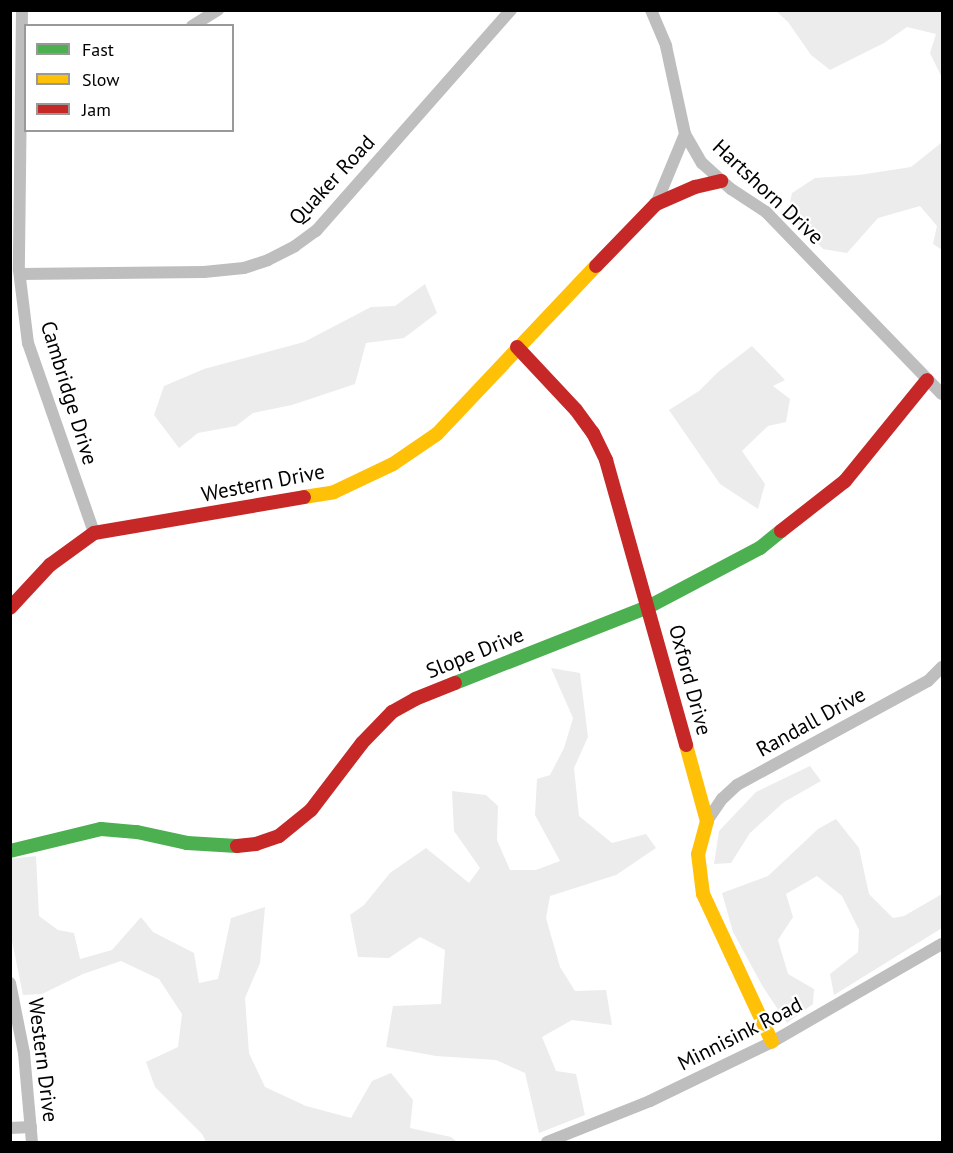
<!DOCTYPE html>
<style>
body{margin:0}
#map{position:relative;width:953px;height:1153px;overflow:hidden;background:#fff;font-family:"PT Sans",sans-serif}
div>[style]{position:absolute}
[style*='--x']{left:calc(var(--x)*1px);top:calc(var(--y)*1px);width:calc(var(--w)*1px);rotate:calc(var(--a)*1deg)}
.green>*{inset:0;background:#ececec}
.street>*{height:12px;margin:-6px;padding:0 6px;transform-origin:6px;border-radius:6px;background:#bebebe}
.fast>*{height:14px;margin:-7px;padding:0 7px;transform-origin:7px;border-radius:7px;background:#4caf50}
.slow>*{height:14px;margin:-7px;padding:0 7px;transform-origin:7px;border-radius:7px;background:#ffc107}
.jam>*{height:14px;margin:-7px;padding:0 7px;transform-origin:7px;border-radius:7px;background:#c62828}
span{translate:-50% -50%;white-space:nowrap;text-align:center;line-height:1.15;-webkit-text-stroke:4.5px #fff;paint-order:stroke}
.street-label{font-size:21px;color:#000}
.frame{position:absolute;inset:0;border:12px solid #000;pointer-events:none}
.legend{position:absolute;left:24px;top:24px;width:210px;height:108px;box-sizing:border-box;background:#fff;border:2px solid #999;margin:0;padding:8px 10px;list-style:none;font-size:18px;color:#000}
.legend li{display:flex;align-items:center;gap:12px;height:30px}
.legend b{width:30px;border:2px solid #999}
</style>
<div id="map">
<div class="green">
<div style="clip-path:polygon(776px 11px,942px 11px,942px 78px,930px 53px,936px 34px,907px 27px,884px 43px,830px 70px,811px 55px,788px 22px)"></div>
<div style="clip-path:polygon(942px 110px,942px 250px,933px 244px,937px 226px,920px 206px,878px 218px,847px 253px,823px 249px,788px 212px,792px 193px,815px 178px,859px 175px,911px 167px,941px 143px)"></div>
<div style="clip-path:polygon(425px 284px,437px 313px,404px 338px,366px 343px,355px 384px,292px 405px,253px 413px,236px 426px,198px 433px,179px 448px,154px 415px,164px 386px,204px 369px,304px 342px,371px 307px,395px 306px)"></div>
<div style="clip-path:polygon(752px 346px,785px 380px,773px 386px,790px 399px,786px 422px,768px 426px,742px 451px,765px 484px,758px 509px,720px 484px,669px 410px,699px 391px,718px 372px)"></div>
<div style="clip-path:polygon(551px 668px,580px 673px,588px 737px,574px 768px,579px 816px,612px 843px,646px 834px,656px 848px,616px 875px,550px 896px,546px 918px,560px 967px,575px 991px,606px 990px,612px 1025px,572px 1020px,542px 1037px,556px 1071px,576px 1074px,585px 1115px,539px 1133px,525px 1073px,496px 1060px,436px 1056px,386px 1047px,393px 1006px,441px 1004px,445px 950px,420px 937px,389px 958px,358px 957px,350px 915px,364px 905px,390px 873px,426px 848px,469px 883px,480px 868px,454px 831px,452px 791px,486px 795px,498px 806px,497px 840px,510px 870px,536px 870px,560px 861px,535px 815px,537px 779px,550px 775px,564px 748px,573px 718px)"></div>
<div style="clip-path:polygon(810px 766px,821px 781px,784px 802px,750px 833px,731px 863px,714px 864px,719px 831px,756px 792px)"></div>
<div style="clip-path:polygon(836px 819px,859px 848px,869px 894px,893px 918px,904px 916px,942px 894px,942px 928px,834px 995px,830px 974px,858px 952px,859px 930px,842px 896px,817px 876px,786px 894px,793px 917px,778px 940px,788px 974px,814px 989px,813px 1004px,787px 1023px,763px 987px,733px 932px,722px 893px,768px 876px,818px 829px)"></div>
<div style="clip-path:polygon(36px 856px,39px 916px,58px 930px,74px 933px,80px 959px,112px 950px,141px 917px,153px 932px,194px 953px,199px 983px,218px 979px,231px 918px,265px 907px,260px 963px,245px 998px,249px 1053px,265px 1087px,306px 1106px,351px 1118px,372px 1081px,391px 1073px,413px 1100px,410px 1128px,451px 1137px,457px 1142px,206px 1142px,202px 1134px,155px 1087px,146px 1062px,178px 1047px,182px 1014px,159px 979px,121px 961px,83px 974px,42px 994px,23px 995px,11px 936px,10px 859px)"></div>
</div>
<div class="street">
<div style="--x:22;--y:10;--w:260;--a:90.7"></div>
<div style="--x:19;--y:270;--w:74;--a:83"></div>
<div style="--x:28;--y:343;--w:201;--a:70.8"></div>
<div style="--x:651;--y:10;--w:39;--a:67"></div>
<div style="--x:666;--y:46;--w:90;--a:77.8"></div>
<div style="--x:685;--y:134;--w:34;--a:60"></div>
<div style="--x:702;--y:163;--w:39;--a:42"></div>
<div style="--x:731;--y:189;--w:42;--a:33.3"></div>
<div style="--x:766;--y:212;--w:253;--a:46"></div>
<div style="--x:192;--y:26;--w:31;--a:-32"></div>
<div style="--x:656;--y:204;--w:76;--a:-67.5"></div>
<div style="--x:20;--y:274;--w:184;--a:-0.6"></div>
<div style="--x:204;--y:272;--w:40;--a:-5.7"></div>
<div style="--x:244;--y:268;--w:25;--a:-18"></div>
<div style="--x:268;--y:260;--w:30;--a:-27"></div>
<div style="--x:295;--y:246;--w:26;--a:-36"></div>
<div style="--x:316;--y:231;--w:295;--a:-48.6"></div>
<div style="--x:707;--y:821;--w:27;--a:-56"></div>
<div style="--x:722;--y:799;--w:21;--a:-43"></div>
<div style="--x:737;--y:785;--w:217;--a:-28.6"></div>
<div style="--x:928;--y:681;--w:20;--a:-45"></div>
<div style="--x:10;--y:983;--w:71;--a:78.7"></div>
<div style="--x:24;--y:1053;--w:89;--a:84.9"></div>
<div style="--x:10;--y:1128;--w:21;--a:-3"></div>
<div style="--x:547;--y:1142;--w:111;--a:-21.7"></div>
<div style="--x:650;--y:1101;--w:136;--a:-25.8"></div>
<div style="--x:772;--y:1042;--w:196;--a:-30"></div>
</div>
<div class="fast">
<div style="--x:455;--y:683;--w:207;--a:-21.5"></div>
<div style="--x:648;--y:607;--w:127;--a:-27.8"></div>
<div style="--x:760;--y:548;--w:27;--a:-39"></div>
<div style="--x:10;--y:851;--w:94;--a:-13.6"></div>
<div style="--x:101;--y:829;--w:36;--a:5"></div>
<div style="--x:137;--y:832;--w:51;--a:12.4"></div>
<div style="--x:187;--y:843;--w:50;--a:3.4"></div>
</div>
<div class="slow">
<div style="--x:304;--y:497;--w:30;--a:-9"></div>
<div style="--x:334;--y:492;--w:65;--a:-25.4"></div>
<div style="--x:393;--y:464;--w:53;--a:-34.3"></div>
<div style="--x:437;--y:434;--w:231;--a:-46.6"></div>
<div style="--x:686;--y:745;--w:79;--a:74.6"></div>
<div style="--x:707;--y:821;--w:34;--a:105"></div>
<div style="--x:698;--y:854;--w:40;--a:82.9"></div>
<div style="--x:703;--y:894;--w:163;--a:65"></div>
</div>
<div class="jam">
<div style="--x:596;--y:266;--w:86;--a:-45.9"></div>
<div style="--x:656;--y:204;--w:43;--a:-23.6"></div>
<div style="--x:695;--y:187;--w:27;--a:-13"></div>
<div style="--x:517;--y:347;--w:86;--a:46.9"></div>
<div style="--x:576;--y:410;--w:29;--a:54"></div>
<div style="--x:593;--y:433;--w:30;--a:64"></div>
<div style="--x:606;--y:460;--w:296;--a:74.3"></div>
<div style="--x:781;--y:531;--w:81;--a:-38"></div>
<div style="--x:845;--y:481;--w:130;--a:-50.9"></div>
<div style="--x:10;--y:608;--w:59;--a:-47.1"></div>
<div style="--x:50;--y:565;--w:54;--a:-36"></div>
<div style="--x:94;--y:533;--w:213;--a:-9.7"></div>
<div style="--x:237;--y:846;--w:19;--a:-6"></div>
<div style="--x:256;--y:844;--w:24;--a:-19"></div>
<div style="--x:279;--y:836;--w:41;--a:-39.1"></div>
<div style="--x:311;--y:810;--w:84;--a:-52.7"></div>
<div style="--x:362;--y:743;--w:43;--a:-45.9"></div>
<div style="--x:392;--y:712;--w:26;--a:-29"></div>
<div style="--x:415;--y:699;--w:43;--a:-21.8"></div>
</div>
<div class="street-label">
<span style="left:332px;top:180px;rotate:-47deg">Quaker Road</span>
<span style="left:768px;top:192px;rotate:43deg">Hartshorn Drive</span>
<span style="left:69px;top:393px;rotate:73deg">Cambridge Drive</span>
<span style="left:263px;top:483px;rotate:-11deg">Western Drive</span>
<span style="left:475px;top:653px;rotate:-22deg">Slope Drive</span>
<span style="left:690px;top:680px;rotate:75deg">Oxford Drive</span>
<span style="left:811px;top:722px;rotate:-29deg">Randall Drive</span>
<span style="left:740px;top:1034px;rotate:-27deg">Minnisink Road</span>
<span style="left:43px;top:1060px;rotate:83deg">Western Drive</span>
</div>
<div class="frame"></div>
<ul class="legend">
<li><b style="height:8px;background:#4caf50"></b>Fast</li>
<li><b style="height:8px;background:#ffc107"></b>Slow</li>
<li><b style="height:8px;background:#c62828"></b>Jam</li>
</ul>
</div>
